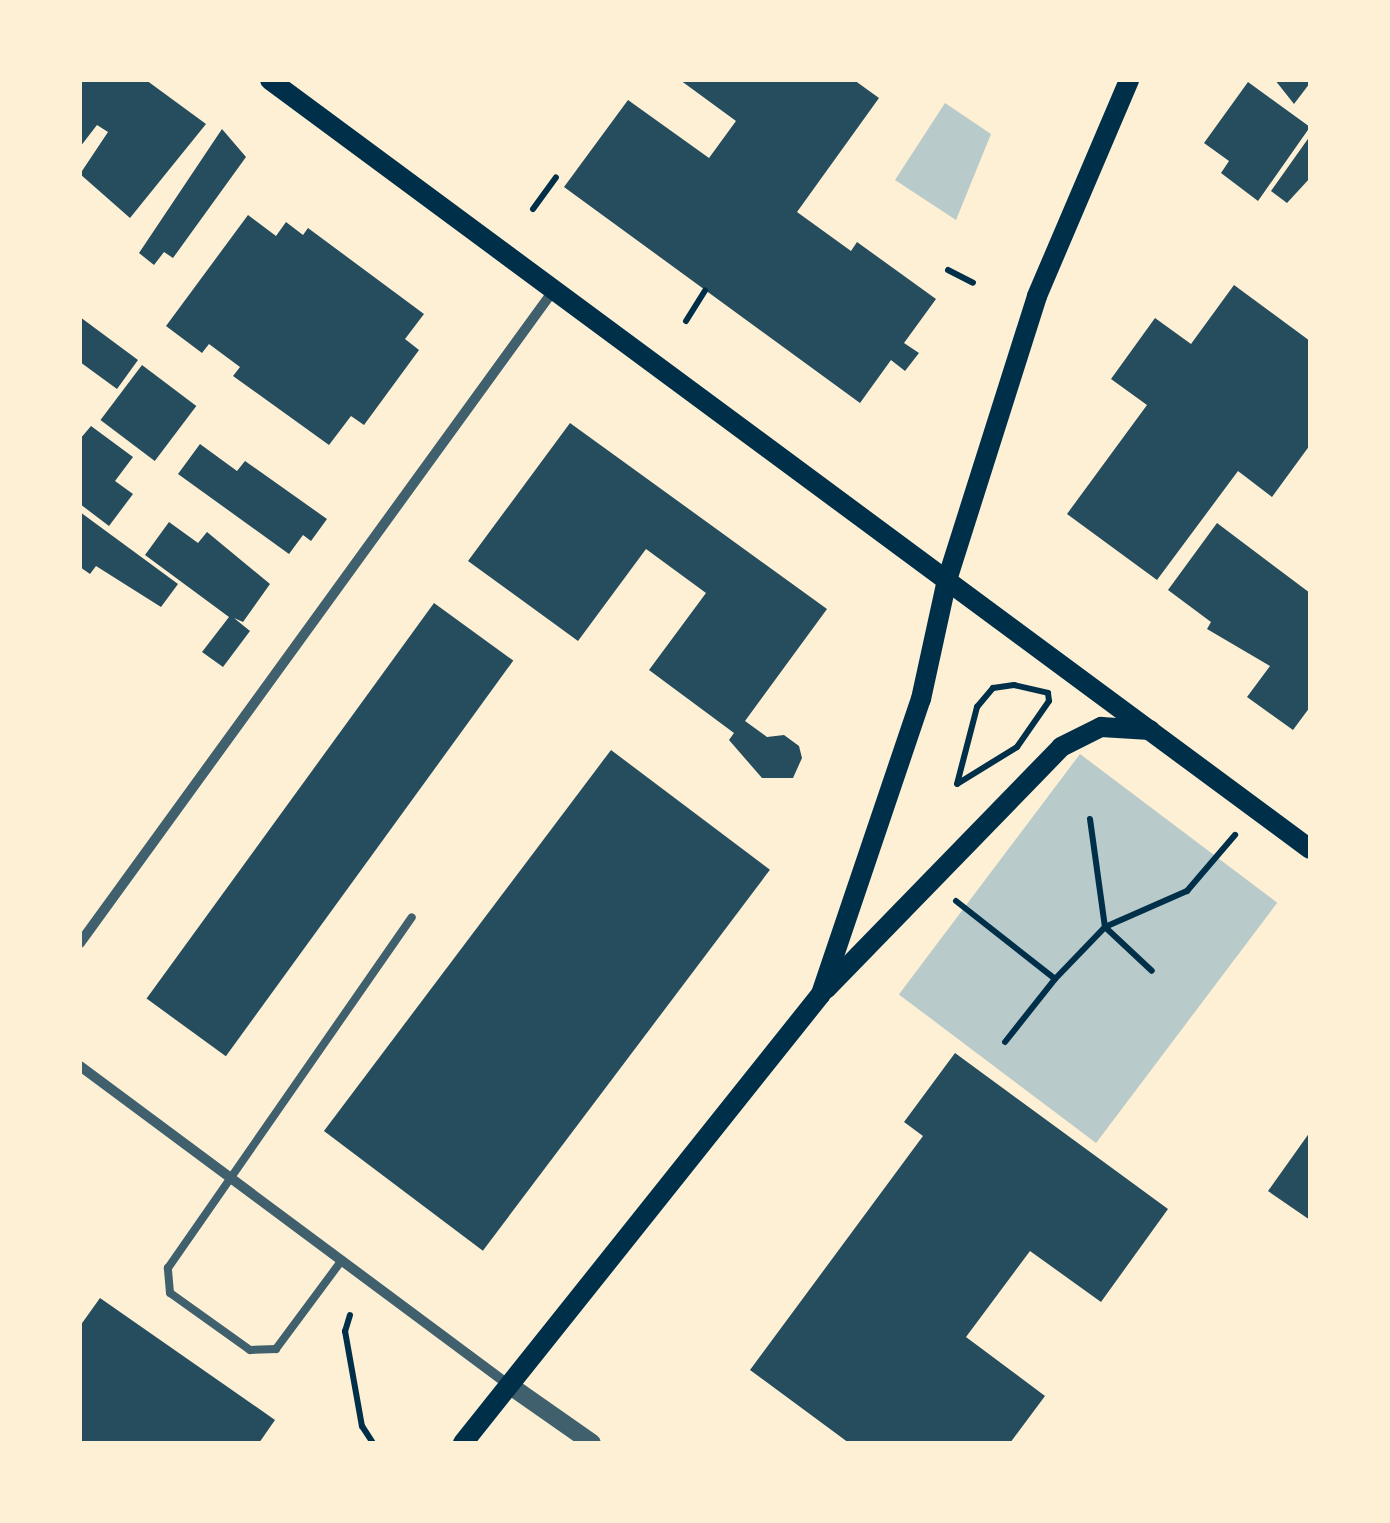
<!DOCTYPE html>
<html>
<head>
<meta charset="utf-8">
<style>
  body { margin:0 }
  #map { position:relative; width:1390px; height:1523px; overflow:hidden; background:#fdf0d5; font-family:Raleway,sans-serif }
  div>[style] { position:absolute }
  .green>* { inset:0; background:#b9caca; transform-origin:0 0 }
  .building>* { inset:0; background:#264d5e; transform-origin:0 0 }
  .path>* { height:6px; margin:-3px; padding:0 3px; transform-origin:3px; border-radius:3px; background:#003049 }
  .service>* { height:8px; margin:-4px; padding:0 4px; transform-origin:4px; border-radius:4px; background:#3f606c }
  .minor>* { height:10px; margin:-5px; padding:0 5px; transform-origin:5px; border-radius:5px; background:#3f606c }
  .tertiary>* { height:18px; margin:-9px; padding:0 9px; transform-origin:9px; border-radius:9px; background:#3f606c }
  .secondary>* { height:20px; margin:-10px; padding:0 10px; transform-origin:10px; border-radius:10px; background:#003049 }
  span { translate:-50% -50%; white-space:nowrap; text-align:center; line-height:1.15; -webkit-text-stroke:8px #fdf0d5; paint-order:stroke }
  .frame { position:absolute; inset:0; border:82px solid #fdf0d5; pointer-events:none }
</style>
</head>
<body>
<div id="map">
  <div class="green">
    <div style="clip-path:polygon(945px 103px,991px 134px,956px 220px,895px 180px)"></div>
    <div style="left:1080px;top:754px;width:247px;height:301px;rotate:37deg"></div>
  </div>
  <div class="building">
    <div style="clip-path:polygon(80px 80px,146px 80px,206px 124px,130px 218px,80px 174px,108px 132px,97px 125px,80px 147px)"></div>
    <div style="clip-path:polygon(680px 80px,854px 80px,879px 98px,797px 212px,851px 251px,857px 242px,936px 299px,904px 343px,919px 353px,905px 371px,891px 360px,860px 403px,564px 187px,628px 100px,709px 158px,736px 121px)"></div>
    <div style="clip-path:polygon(1275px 80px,1310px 80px,1310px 83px,1294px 104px)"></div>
    <div style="clip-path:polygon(1248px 82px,1310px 127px,1258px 201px,1221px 173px,1229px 161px,1204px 143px)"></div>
    <div style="clip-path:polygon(222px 129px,246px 157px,173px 258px,164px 252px,154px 265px,139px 253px)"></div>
    <div style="clip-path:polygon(1310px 136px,1310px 178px,1287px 203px,1271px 191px)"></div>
    <div style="clip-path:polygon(248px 215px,276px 236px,286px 222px,303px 235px,308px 228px,424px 314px,405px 339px,419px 350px,364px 425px,351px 416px,329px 445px,233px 376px,240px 367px,209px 344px,202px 353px,166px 326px)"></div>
    <div style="clip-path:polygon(1234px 285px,1310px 341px,1310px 445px,1272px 497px,1238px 471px,1157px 580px,1067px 514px,1147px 405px,1111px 379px,1155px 318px,1191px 344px)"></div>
    <div style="clip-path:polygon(80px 317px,138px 360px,117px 389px,80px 362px)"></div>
    <div style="left:142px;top:365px;width:68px;height:69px;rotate:37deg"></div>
    <div style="clip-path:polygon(570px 423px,827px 609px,745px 721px,767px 737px,784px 735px,799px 746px,802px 758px,793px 778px,762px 778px,729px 740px,734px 733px,649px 670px,706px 593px,646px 549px,578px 641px,468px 561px)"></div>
    <div style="clip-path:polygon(91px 426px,133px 457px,115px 481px,133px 494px,109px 526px,80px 504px,80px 439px)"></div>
    <div style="clip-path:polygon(200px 444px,237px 471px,245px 461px,327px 519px,311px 541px,303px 535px,289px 554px,178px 474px)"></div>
    <div style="clip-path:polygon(80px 512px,178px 584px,161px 607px,96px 566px,90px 574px,80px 567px)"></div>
    <div style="clip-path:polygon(169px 522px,198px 543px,207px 532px,270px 584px,243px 622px,234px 618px,250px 631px,223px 667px,202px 652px,229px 617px,145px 555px)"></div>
    <div style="clip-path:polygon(1217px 523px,1310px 593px,1310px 707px,1293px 730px,1247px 697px,1270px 666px,1207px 629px,1211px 622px,1168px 590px)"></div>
    <div style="left:434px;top:603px;width:98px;height:489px;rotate:36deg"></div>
    <div style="left:611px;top:750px;width:199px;height:477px;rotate:37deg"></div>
    <div style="clip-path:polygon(955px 1053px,1168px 1209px,1101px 1302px,1030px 1251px,966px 1337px,1045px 1396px,1010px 1443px,849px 1443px,750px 1370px,923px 1136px,904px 1122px)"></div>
    <div style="clip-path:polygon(1310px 1132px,1310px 1220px,1268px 1191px)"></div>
    <div style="clip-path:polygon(100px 1298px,275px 1420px,259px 1443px,80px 1443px,80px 1326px)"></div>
  </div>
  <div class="path">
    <div style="left:533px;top:209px;width:39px;rotate:-54deg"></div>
    <div style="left:948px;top:270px;width:28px;rotate:27deg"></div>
    <div style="left:686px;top:321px;width:36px;rotate:-58deg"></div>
    <div style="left:1014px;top:685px;width:35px;rotate:13deg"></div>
    <div style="left:1048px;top:693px;width:8px;rotate:83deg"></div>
    <div style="left:1049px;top:701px;width:56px;rotate:124.8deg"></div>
    <div style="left:1017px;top:747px;width:70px;rotate:148.3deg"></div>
    <div style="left:957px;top:784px;width:80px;rotate:-75.4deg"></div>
    <div style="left:977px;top:707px;width:25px;rotate:-50deg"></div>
    <div style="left:993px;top:688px;width:21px;rotate:-8deg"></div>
    <div style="left:1090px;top:819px;width:109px;rotate:82.1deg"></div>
    <div style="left:1105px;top:927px;width:64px;rotate:43.1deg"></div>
    <div style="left:956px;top:901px;width:126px;rotate:38.2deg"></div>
    <div style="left:1055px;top:979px;width:72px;rotate:-46.1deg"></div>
    <div style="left:1105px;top:927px;width:90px;rotate:-23.7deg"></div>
    <div style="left:1187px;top:891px;width:74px;rotate:-49.4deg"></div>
    <div style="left:1005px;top:1042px;width:80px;rotate:-51.6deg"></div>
    <div style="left:350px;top:1315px;width:17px;rotate:107deg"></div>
    <div style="left:345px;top:1331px;width:97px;rotate:79.9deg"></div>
    <div style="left:362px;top:1426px;width:20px;rotate:57deg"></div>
  </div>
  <div class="service">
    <div style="left:342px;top:1260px;width:111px;rotate:126.6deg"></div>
    <div style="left:276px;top:1349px;width:26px;rotate:178deg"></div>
    <div style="left:250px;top:1350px;width:98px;rotate:-144.5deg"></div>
    <div style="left:170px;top:1293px;width:25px;rotate:-95deg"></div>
    <div style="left:168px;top:1268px;width:427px;rotate:-55.2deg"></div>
  </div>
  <div class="minor">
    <div style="left:80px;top:943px;width:806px;rotate:-54.04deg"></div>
    <div style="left:80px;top:1066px;width:535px;rotate:36.63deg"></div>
  </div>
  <div class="tertiary">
    <div style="left:509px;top:1385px;width:101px;rotate:34.9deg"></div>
  </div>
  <div class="secondary">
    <div style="left:270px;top:80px;width:1293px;rotate:36.48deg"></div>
    <div style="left:826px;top:989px;width:337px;rotate:-45.8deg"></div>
    <div style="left:1061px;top:747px;width:45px;rotate:-26.6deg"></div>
    <div style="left:1101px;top:727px;width:49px;rotate:3.5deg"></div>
    <div style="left:463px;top:1443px;width:574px;rotate:-51.43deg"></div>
    <div style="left:821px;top:994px;width:311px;rotate:-71.3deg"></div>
    <div style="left:921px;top:699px;width:122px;rotate:-77.7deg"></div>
    <div style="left:947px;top:580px;width:298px;rotate:-72.4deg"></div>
    <div style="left:1037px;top:296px;width:235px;rotate:-66.9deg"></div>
  </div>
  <div class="frame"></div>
</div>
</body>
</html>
